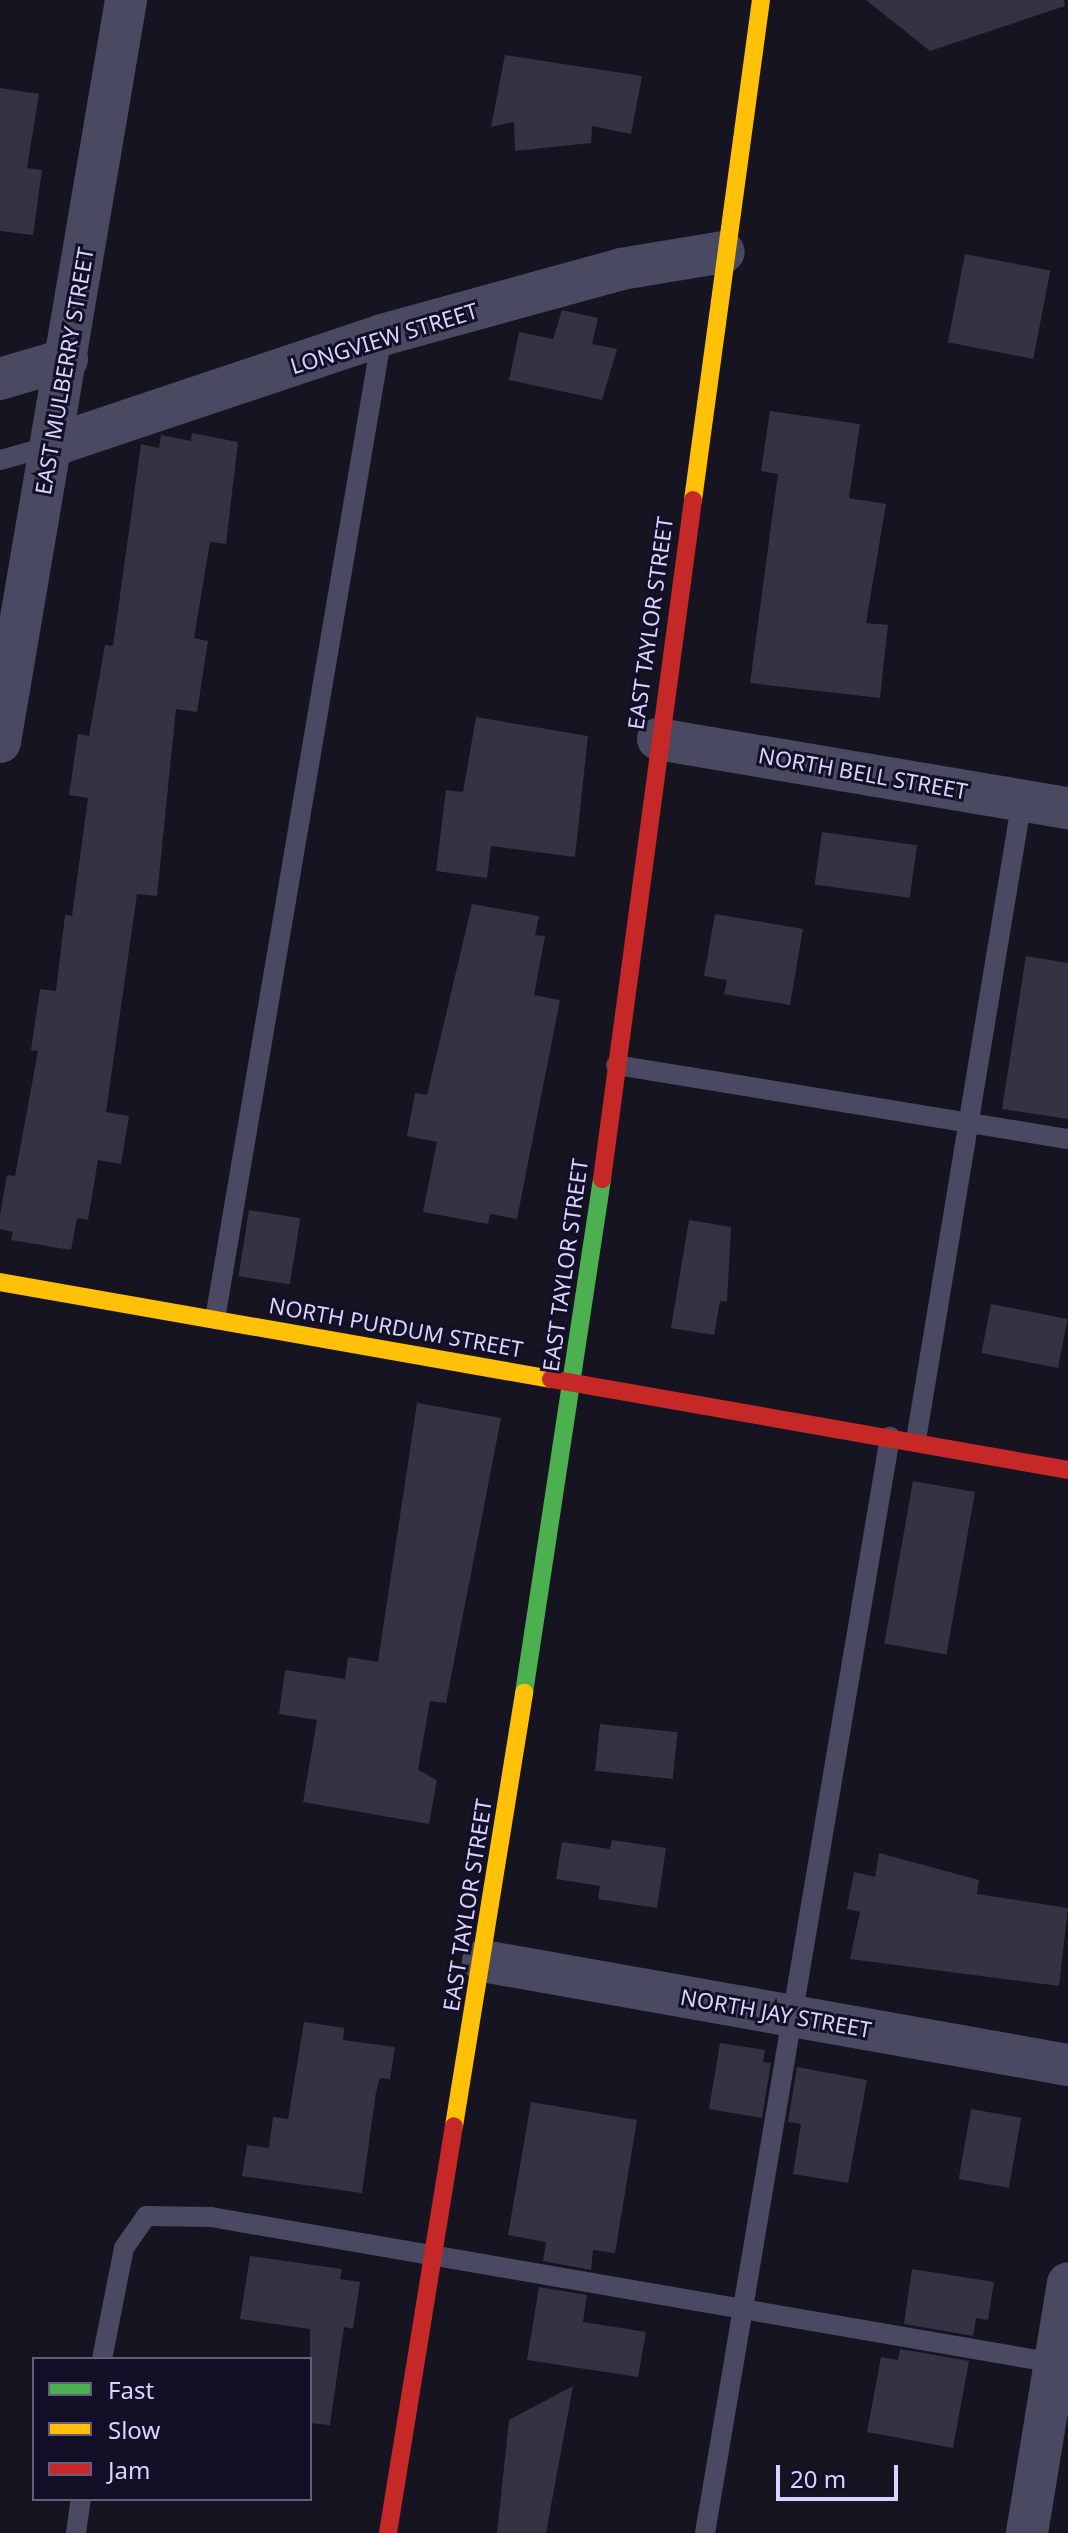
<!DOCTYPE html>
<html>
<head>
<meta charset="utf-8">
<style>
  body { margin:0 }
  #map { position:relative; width:1068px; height:2533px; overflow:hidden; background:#161421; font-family:"Noto Sans",sans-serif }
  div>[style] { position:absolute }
  .building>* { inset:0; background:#343243; transform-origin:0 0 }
  .lane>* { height:20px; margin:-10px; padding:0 10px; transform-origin:10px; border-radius:10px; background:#4a4962 }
  .street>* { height:42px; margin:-21px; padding:0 21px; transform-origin:21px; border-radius:21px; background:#4a4962 }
  .fast>* { height:18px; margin:-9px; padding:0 9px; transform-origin:9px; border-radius:9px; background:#4caf50 }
  .slow>* { height:18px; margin:-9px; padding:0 9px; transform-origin:9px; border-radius:9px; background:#ffc107 }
  .jam>* { height:18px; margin:-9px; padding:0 9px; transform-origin:9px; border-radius:9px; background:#c62828 }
  span { translate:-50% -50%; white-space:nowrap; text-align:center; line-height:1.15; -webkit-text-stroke:6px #130f26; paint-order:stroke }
  .street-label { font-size:22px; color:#d9d4ff }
  .legend { position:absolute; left:32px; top:2357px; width:280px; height:144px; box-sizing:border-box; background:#130f26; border:2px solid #625e7d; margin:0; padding:10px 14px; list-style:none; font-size:24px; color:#d9d4ff }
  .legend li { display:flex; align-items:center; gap:16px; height:40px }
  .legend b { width:40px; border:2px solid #625e7d }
  .scale { position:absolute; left:776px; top:2465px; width:122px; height:36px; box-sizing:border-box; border:4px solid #d9d4ff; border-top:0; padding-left:10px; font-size:24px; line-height:28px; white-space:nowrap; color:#d9d4ff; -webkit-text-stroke:6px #130f26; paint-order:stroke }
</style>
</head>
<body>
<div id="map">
  <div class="building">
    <div style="clip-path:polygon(866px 0,1064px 0,1065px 6px,930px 51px)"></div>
    <div style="clip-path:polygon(505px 55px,642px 76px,631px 134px,592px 126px,591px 143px,515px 151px,514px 122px,491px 127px)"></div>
    <div style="clip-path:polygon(0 88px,39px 94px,27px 168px,42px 170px,33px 235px,0 231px)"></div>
    <div style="left:965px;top:254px;width:87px;height:90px;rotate:11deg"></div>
    <div style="clip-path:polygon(562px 310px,598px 318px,592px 344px,617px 349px,602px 400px,509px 380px,519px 332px,553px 339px)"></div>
    <div style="clip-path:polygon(770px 411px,860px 424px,849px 498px,886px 504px,866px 623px,888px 625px,880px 698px,750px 683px,778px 474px,761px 471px)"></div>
    <div style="clip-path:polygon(192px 433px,238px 442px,226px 544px,210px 542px,194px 638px,208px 641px,197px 712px,176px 709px,157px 896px,137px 894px,106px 1112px,129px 1116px,121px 1164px,98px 1160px,88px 1220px,77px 1218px,71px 1250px,11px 1240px,13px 1232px,0 1229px,0 1215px,7px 1175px,15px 1176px,38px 1051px,31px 1050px,40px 989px,56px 991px,65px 915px,72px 916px,88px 798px,69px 795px,78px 734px,89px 736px,105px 645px,113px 646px,141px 444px,159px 448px,161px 435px,191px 441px)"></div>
    <div style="clip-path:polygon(476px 717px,588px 736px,575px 857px,491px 846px,487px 878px,436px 871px,446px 790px,463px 792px)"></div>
    <div style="left:822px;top:832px;width:96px;height:53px;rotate:8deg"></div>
    <div style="clip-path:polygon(472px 904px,539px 916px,535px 935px,545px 936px,534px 995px,560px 1000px,517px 1219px,490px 1214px,488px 1224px,423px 1212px,437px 1142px,407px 1136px,415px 1093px,427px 1095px)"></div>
    <div style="clip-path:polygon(715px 914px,803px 929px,790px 1005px,724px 994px,727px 980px,704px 976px)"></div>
    <div style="clip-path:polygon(1026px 956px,1068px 963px,1068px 1119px,1002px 1109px)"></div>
    <div style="left:249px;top:1210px;width:52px;height:67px;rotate:9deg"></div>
    <div style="clip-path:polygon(689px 1220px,731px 1227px,727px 1302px,720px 1301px,714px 1335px,671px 1328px)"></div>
    <div style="left:991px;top:1304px;width:78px;height:50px;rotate:11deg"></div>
    <div style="clip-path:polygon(417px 1403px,501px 1418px,446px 1703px,430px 1701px,418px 1770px,437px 1780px,429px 1824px,303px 1802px,317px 1720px,279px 1714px,285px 1670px,345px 1679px,348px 1657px,378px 1662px)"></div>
    <div style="left:913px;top:1481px;width:63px;height:165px;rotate:10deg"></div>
    <div style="left:600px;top:1724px;width:78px;height:47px;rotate:6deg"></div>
    <div style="clip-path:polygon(612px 1840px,666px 1848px,657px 1908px,598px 1899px,600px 1886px,556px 1879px,562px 1842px,610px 1849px)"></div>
    <div style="clip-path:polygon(879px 1853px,979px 1880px,977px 1894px,1068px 1908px,1059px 1986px,850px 1959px,860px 1912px,847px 1909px,854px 1872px,875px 1877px)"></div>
    <div style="clip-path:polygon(304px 2022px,344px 2028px,343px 2040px,395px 2047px,390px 2079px,380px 2078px,376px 2092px,362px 2193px,242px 2176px,247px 2145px,269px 2148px,273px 2117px,288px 2119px)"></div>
    <div style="clip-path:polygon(720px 2043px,765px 2050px,763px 2062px,771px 2063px,762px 2118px,709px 2109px)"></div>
    <div style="clip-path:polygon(797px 2067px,867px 2080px,848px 2183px,793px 2174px,801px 2124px,788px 2122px)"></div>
    <div style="clip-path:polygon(531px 2102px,637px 2120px,615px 2253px,593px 2250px,591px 2270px,543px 2261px,546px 2242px,508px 2235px)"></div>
    <div style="left:971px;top:2109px;width:51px;height:71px;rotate:10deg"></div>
    <div style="clip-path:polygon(250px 2256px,342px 2269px,340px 2279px,360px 2282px,353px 2329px,344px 2327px,330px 2425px,310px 2423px,310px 2329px,240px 2319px)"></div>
    <div style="clip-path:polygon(912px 2269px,994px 2282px,988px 2320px,976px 2318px,973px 2336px,904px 2324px)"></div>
    <div style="clip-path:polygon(539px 2287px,587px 2295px,583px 2322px,646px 2332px,638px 2377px,527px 2360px)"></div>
    <div style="clip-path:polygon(900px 2349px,969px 2361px,953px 2448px,867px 2432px,881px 2357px,898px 2360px)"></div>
    <div style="clip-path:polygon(573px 2386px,546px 2533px,497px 2533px,509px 2420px)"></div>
  </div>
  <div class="lane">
    <div style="left:0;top:460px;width:53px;rotate:-15.4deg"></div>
    <div style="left:616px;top:1065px;width:458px;rotate:9.3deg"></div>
    <div style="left:215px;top:1319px;width:998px;rotate:-80.37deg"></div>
    <div style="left:916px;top:1440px;width:649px;rotate:-80.6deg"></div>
    <div style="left:102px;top:2359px;width:113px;rotate:-78.8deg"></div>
    <div style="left:124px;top:2248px;width:39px;rotate:-55deg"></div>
    <div style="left:146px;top:2216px;width:65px;rotate:0.9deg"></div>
    <div style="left:211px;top:2217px;width:862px;rotate:9.82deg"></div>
    <div style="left:76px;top:2533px;width:34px;rotate:-82deg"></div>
    <div style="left:705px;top:2533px;width:1112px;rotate:-80.42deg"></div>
  </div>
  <div class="street">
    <div style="left:0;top:379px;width:70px;rotate:-16.6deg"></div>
    <div style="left:51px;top:446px;width:349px;rotate:-18.5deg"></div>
    <div style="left:382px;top:335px;width:248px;rotate:-15.4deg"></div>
    <div style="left:621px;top:269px;width:104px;rotate:-9.4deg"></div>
    <div style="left:658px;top:739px;width:416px;rotate:9.6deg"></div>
    <div style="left:0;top:742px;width:753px;rotate:-80.36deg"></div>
    <div style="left:483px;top:1961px;width:594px;rotate:10.08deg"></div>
    <div style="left:1027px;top:2533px;width:253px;rotate:-80.7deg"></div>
  </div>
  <div class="fast">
    <div style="left:524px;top:1693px;width:520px;rotate:-81.37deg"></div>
  </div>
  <div class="slow">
    <div style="left:693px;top:500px;width:505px;rotate:-82.26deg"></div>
    <div style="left:0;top:1282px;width:559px;rotate:9.98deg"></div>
    <div style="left:454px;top:2126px;width:439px;rotate:-80.8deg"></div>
  </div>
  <div class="jam">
    <div style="left:602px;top:1179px;width:685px;rotate:-82.37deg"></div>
    <div style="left:551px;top:1379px;width:525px;rotate:9.98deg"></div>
    <div style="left:388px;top:2533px;width:412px;rotate:-80.8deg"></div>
  </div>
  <div class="street-label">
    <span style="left:384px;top:338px;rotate:-17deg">LONGVIEW STREET</span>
    <span style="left:64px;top:371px;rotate:-80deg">EAST MULBERRY STREET</span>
    <span style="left:650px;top:623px;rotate:-82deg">EAST TAYLOR STREET</span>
    <span style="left:863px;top:773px;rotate:10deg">NORTH BELL STREET</span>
    <span style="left:565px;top:1265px;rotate:-82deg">EAST TAYLOR STREET</span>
    <span style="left:396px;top:1327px;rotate:10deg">NORTH PURDUM STREET</span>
    <span style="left:467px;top:1905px;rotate:-81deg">EAST TAYLOR STREET</span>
    <span style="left:776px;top:2013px;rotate:10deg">NORTH JAY STREET</span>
  </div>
  <ul class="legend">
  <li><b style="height:10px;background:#4caf50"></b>Fast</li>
  <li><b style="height:10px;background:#ffc107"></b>Slow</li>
  <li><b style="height:10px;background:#c62828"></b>Jam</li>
  </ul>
  <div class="scale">20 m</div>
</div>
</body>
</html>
